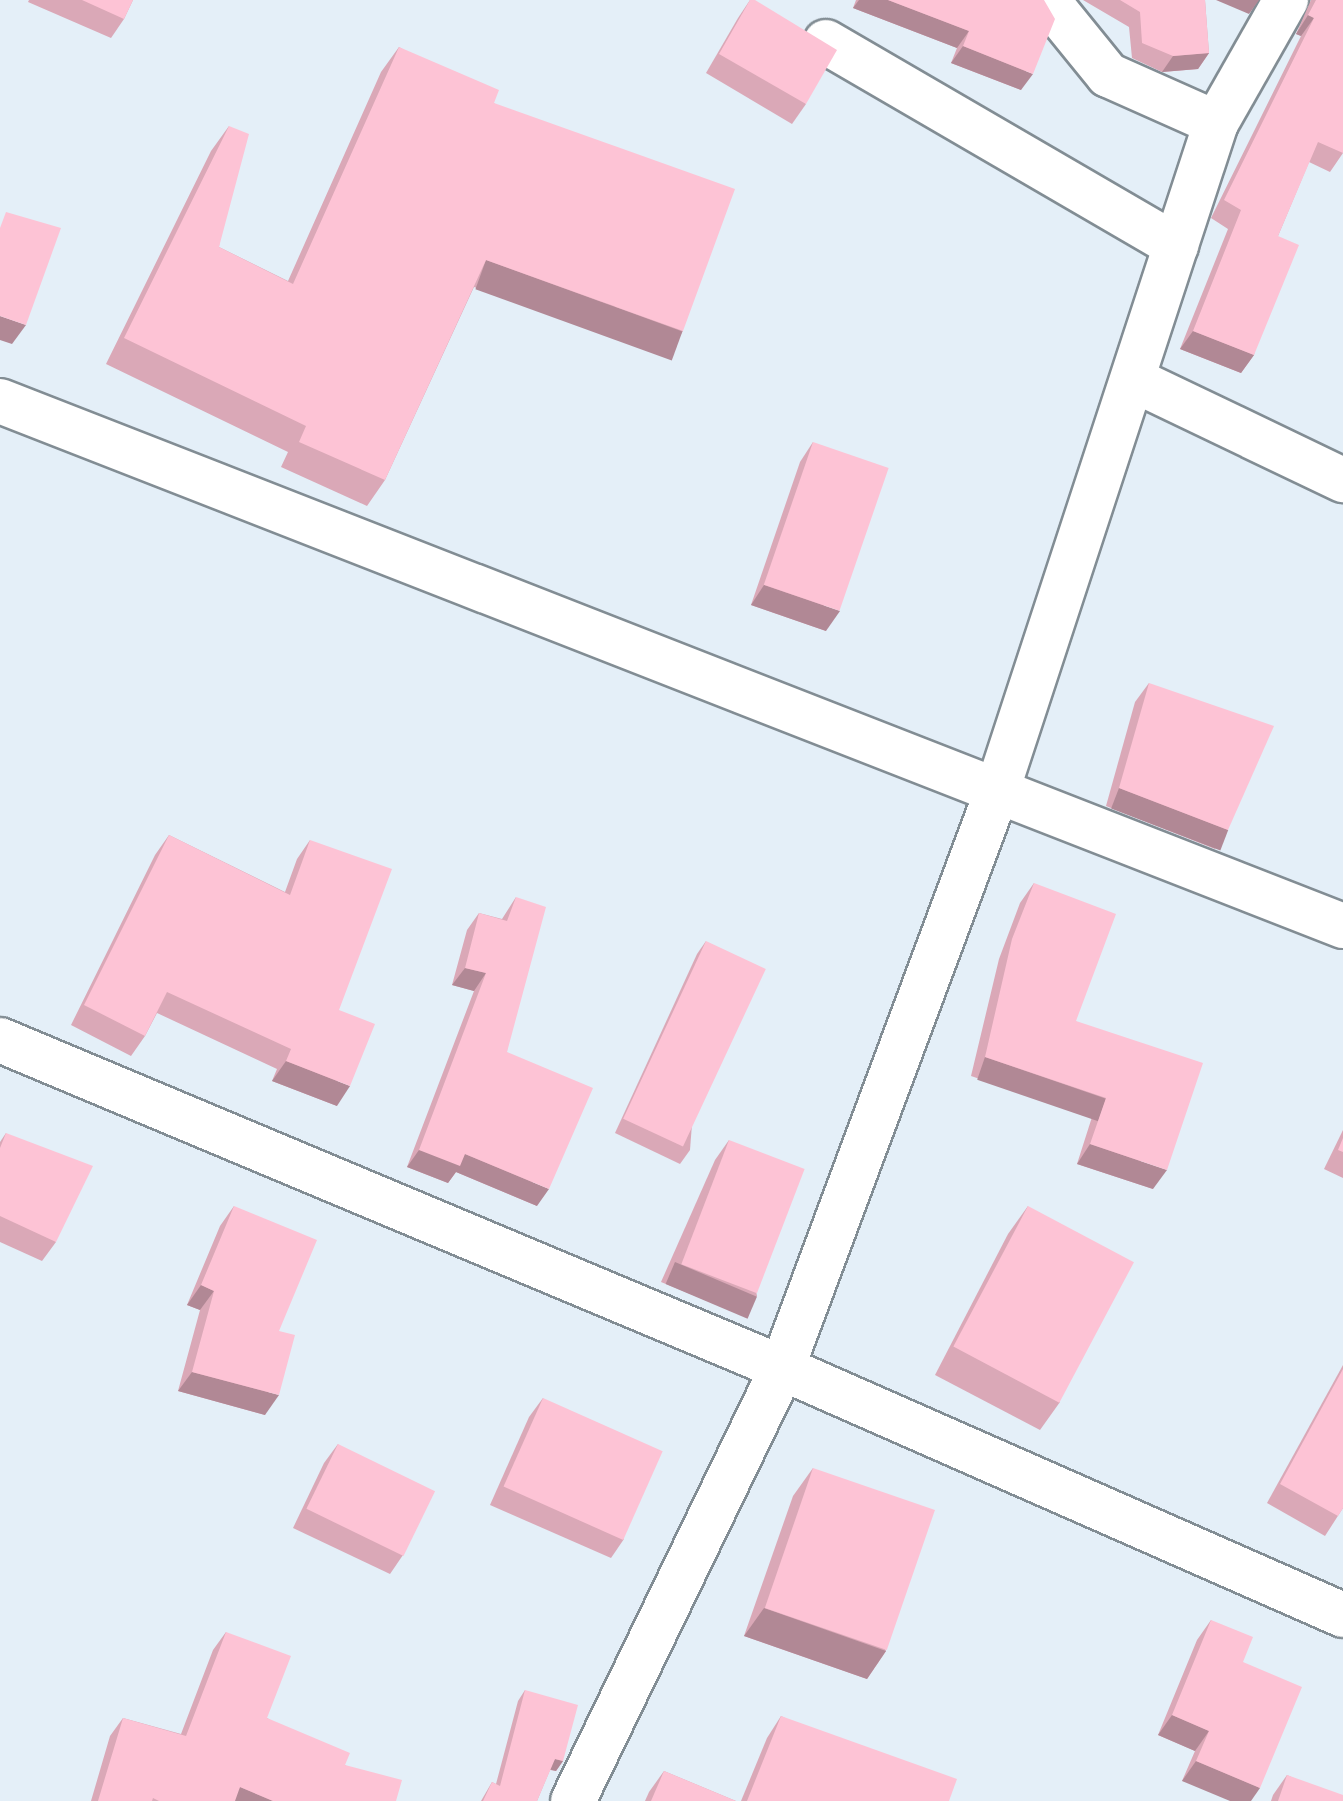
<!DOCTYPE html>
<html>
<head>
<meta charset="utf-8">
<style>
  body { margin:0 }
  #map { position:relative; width:1343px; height:1801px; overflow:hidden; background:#e4eff8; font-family:"Public Sans",sans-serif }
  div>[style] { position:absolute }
  .roads { filter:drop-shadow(2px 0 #828d94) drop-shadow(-2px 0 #828d94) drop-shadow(0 2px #828d94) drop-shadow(0 -2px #828d94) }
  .minor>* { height:44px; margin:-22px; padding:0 22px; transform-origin:22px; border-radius:22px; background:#fff }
  .tertiary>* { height:44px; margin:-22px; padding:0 22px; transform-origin:22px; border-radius:22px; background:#fff }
  .wall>* { inset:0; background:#daa8b7 }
  .shaded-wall>* { inset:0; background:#b18895; transform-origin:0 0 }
  .building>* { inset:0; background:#fdc3d5; transform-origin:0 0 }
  span { translate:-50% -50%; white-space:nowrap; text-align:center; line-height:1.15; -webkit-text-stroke:6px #f7fbff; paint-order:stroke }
</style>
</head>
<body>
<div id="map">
  <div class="roads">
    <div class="minor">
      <div style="left:826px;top:42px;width:405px;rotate:30.2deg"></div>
      <div style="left:1216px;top:123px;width:142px;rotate:-60.4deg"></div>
      <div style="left:1134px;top:380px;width:232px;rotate:25.6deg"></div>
      <div style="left:0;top:401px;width:1442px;rotate:21.35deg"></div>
      <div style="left:573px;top:1801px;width:481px;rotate:-64.2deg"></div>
      <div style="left:782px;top:1368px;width:613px;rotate:-69.55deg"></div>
      <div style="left:996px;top:794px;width:706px;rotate:-71.85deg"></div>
      <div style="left:1216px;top:123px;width:118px;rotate:-156deg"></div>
      <div style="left:1108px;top:75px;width:97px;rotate:-129.1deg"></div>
    </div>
    <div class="tertiary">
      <div style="left:0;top:1040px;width:848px;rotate:22.75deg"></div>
      <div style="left:782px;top:1368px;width:613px;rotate:23.76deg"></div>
    </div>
  </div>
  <div class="wall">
    <div style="clip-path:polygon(29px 0,133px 0,124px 19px,111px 38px,28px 2px)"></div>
    <div style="clip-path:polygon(750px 0,806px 104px,792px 124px,706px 73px,738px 18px)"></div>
    <div style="clip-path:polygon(856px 0,1044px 0,1021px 90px,951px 63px,957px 48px,853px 8px)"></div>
    <div style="clip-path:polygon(1083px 0,1205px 0,1209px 53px,1198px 69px,1162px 72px,1132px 58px,1129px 27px)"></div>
    <div style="clip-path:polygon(1311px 0,1343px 0,1343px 153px,1330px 172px,1309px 162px,1278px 236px,1254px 355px,1241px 373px,1180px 349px,1228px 229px,1211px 218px,1301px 36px,1296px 34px)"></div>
    <div style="clip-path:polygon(399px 47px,494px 103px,683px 331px,666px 357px,474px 287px,385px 480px,367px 506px,281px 467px,288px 452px,106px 364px,211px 151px,229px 126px,219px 247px,288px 281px,381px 72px)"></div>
    <div style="clip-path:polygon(813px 442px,826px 631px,751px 605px,800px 462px)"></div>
    <div style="clip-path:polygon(1149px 683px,1228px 830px,1215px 849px,1106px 806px,1135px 702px)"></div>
    <div style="clip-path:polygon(169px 835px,285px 892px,297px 859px,310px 840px,339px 1010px,337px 1106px,272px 1081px,277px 1069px,157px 1013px,145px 1036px,131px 1056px,71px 1025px,155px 855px)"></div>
    <div style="clip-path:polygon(1034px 883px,1076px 1021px,1153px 1189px,1077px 1164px,1092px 1117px,971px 1076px,999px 959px,1020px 903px)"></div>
    <div style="clip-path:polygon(516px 897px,507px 1052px,537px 1206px,456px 1172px,448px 1183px,407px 1167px,474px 991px,452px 985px,467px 930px,479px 913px,502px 919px)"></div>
    <div style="clip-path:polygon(706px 941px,690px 1150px,680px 1164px,615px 1133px,697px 954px)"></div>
    <div style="clip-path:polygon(1343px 1130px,1343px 1178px,1324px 1169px)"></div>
    <div style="clip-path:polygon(6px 1133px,56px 1242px,42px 1261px,0 1242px,0 1142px)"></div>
    <div style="clip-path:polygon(729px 1140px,757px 1296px,744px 1316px,661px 1282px,715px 1160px)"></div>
    <div style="clip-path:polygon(234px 1206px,279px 1331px,265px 1415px,178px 1391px,200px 1310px,187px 1305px,220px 1226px)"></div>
    <div style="clip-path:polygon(1028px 1206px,1060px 1402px,1040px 1430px,935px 1375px,1008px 1234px)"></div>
    <div style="clip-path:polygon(1343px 1365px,1343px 1508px,1325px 1536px,1267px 1503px)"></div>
    <div style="clip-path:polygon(543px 1398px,624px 1539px,611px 1558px,490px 1505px,529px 1417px)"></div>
    <div style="clip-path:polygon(338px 1444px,403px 1555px,390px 1574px,293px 1528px,324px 1463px)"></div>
    <div style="clip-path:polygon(813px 1468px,886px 1651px,867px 1679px,744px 1636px,793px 1496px)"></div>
    <div style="clip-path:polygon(1211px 1620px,1243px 1662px,1260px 1788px,1182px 1781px,1195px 1751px,1158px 1735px,1197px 1640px)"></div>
    <div style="clip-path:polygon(226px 1632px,267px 1718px,345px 1765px,396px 1801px,91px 1801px,110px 1736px,123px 1718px,181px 1734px,213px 1650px)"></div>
    <div style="clip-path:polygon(525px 1690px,563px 1761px,556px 1771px,550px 1770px,537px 1801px,481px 1801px,492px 1782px,496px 1784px,518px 1701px)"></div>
    <div style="clip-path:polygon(781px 1716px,949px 1801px,741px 1801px,767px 1738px)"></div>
    <div style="clip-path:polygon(664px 1771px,736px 1801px,645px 1801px,649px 1792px)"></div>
    <div style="clip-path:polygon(1287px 1775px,1343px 1801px,1271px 1801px,1273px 1795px)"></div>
  </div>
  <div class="shaded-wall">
    <div style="clip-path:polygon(859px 0,888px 0,969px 31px,957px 48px,853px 8px)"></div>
    <div style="clip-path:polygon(1216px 0,1259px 0,1249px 14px)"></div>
    <div style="clip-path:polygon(1308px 15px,1314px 18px,1301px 36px,1296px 34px)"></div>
    <div style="clip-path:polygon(963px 46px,1033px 74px,1021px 90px,951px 63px)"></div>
    <div style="clip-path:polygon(1209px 53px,1198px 69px,1162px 72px,1173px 56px)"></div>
    <div style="left:486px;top:260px;width:209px;height:31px;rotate:20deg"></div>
    <div style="clip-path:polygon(0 316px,26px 325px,12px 344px,0 340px)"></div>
    <div style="clip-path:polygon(1193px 331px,1254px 355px,1241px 373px,1180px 349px)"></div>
    <div style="clip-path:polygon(764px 585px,840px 611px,826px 631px,751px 605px)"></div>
    <div style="left:1119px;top:788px;width:117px;height:22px;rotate:21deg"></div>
    <div style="clip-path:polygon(465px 968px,486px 973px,474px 991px,452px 985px)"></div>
    <div style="left:985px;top:1057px;width:128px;height:24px;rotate:19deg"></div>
    <div style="clip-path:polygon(286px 1061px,350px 1086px,337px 1106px,272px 1081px)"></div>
    <div style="clip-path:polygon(1090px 1144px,1167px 1170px,1153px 1189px,1077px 1164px)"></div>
    <div style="clip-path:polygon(419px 1150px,465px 1154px,549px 1189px,537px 1206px,456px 1172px,448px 1183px,407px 1167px)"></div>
    <div style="left:675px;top:1262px;width:89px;height:24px;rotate:23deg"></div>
    <div style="clip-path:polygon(201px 1285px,214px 1291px,200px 1310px,187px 1305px)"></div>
    <div style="clip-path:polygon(192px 1372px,279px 1395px,265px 1415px,178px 1391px)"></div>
    <div style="clip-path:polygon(764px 1608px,886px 1651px,867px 1679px,744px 1636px)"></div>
    <div style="clip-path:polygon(1172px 1715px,1209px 1731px,1195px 1751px,1158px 1735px)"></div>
    <div style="clip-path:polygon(555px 1759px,563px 1761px,556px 1771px,548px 1769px)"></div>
    <div style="clip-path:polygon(1196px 1761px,1260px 1788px,1251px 1801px,1230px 1801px,1182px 1781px)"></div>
    <div style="clip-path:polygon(240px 1787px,273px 1801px,231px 1801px)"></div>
  </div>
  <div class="building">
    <div style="clip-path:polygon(82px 0,133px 0,124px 19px)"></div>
    <div style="clip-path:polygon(750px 0,755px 0,837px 50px,806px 104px,719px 54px)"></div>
    <div style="clip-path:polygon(888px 0,1044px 0,1055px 19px,1033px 74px,963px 46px,969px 31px)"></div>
    <div style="clip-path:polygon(1120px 0,1205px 0,1209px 53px,1173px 56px,1142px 43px,1140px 12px)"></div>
    <div style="clip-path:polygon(1316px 0,1343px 0,1343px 153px,1318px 142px,1278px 236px,1299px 245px,1254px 355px,1193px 331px,1241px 210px,1224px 200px,1314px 18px,1308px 15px)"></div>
    <div style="clip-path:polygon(399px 47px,499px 90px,494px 103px,735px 189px,683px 331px,486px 260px,385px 480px,299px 442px,306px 426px,124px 338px,229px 126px,249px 134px,219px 247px,293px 284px)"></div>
    <div style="clip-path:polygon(6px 212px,61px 228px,26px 325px,0 316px,0 228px)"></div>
    <div style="left:813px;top:442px;width:80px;height:151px;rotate:19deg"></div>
    <div style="clip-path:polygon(1149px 683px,1274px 726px,1228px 830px,1119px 788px)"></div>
    <div style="clip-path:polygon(169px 835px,290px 895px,310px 840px,392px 869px,339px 1010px,375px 1024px,350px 1086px,286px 1061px,291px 1049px,167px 992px,145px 1036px,84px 1005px)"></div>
    <div style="clip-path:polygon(1034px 883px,1116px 914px,1076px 1021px,1203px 1063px,1167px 1170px,1090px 1144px,1106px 1098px,985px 1057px,1012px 939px)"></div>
    <div style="clip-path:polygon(516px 897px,546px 907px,507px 1052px,593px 1088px,549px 1189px,465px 1154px,460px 1166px,419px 1150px,486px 973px,465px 968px,479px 913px,507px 921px)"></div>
    <div style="left:706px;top:941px;width:66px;height:196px;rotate:25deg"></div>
    <div style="clip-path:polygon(6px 1133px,93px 1166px,56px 1242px,0 1216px,0 1148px)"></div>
    <div style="clip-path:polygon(1343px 1138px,1343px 1152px,1338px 1150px)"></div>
    <div style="left:729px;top:1140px;width:81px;height:133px;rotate:21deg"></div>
    <div style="clip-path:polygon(234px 1206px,317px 1240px,279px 1331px,295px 1335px,279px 1395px,192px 1372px,214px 1291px,201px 1285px)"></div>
    <div style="left:1028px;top:1206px;width:120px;height:159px;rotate:28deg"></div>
    <div style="clip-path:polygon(1343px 1369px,1343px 1508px,1338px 1516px,1280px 1484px)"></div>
    <div style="left:543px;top:1398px;width:131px;height:97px;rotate:24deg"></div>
    <div style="left:338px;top:1444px;width:108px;height:72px;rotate:26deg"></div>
    <div style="left:813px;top:1468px;width:129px;height:148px;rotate:19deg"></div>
    <div style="clip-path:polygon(1211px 1620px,1253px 1637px,1243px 1662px,1302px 1687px,1260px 1788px,1196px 1761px,1209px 1731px,1172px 1715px)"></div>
    <div style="clip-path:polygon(226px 1632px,291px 1656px,267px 1718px,350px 1753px,345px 1765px,402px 1780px,396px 1801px,273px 1801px,240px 1787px,235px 1801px,159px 1801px,153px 1798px,152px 1801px,98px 1801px,123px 1718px,186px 1736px)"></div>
    <div style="clip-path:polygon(525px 1690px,578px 1705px,563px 1761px,555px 1759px,537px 1801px,483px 1801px,492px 1782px,500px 1786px)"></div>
    <div style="clip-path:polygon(781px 1716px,957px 1779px,949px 1801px,747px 1801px)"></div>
    <div style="clip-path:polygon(664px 1771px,736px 1801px,651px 1801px)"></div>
    <div style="clip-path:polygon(1287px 1775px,1343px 1795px,1343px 1801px,1278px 1801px)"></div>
  </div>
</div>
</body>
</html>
